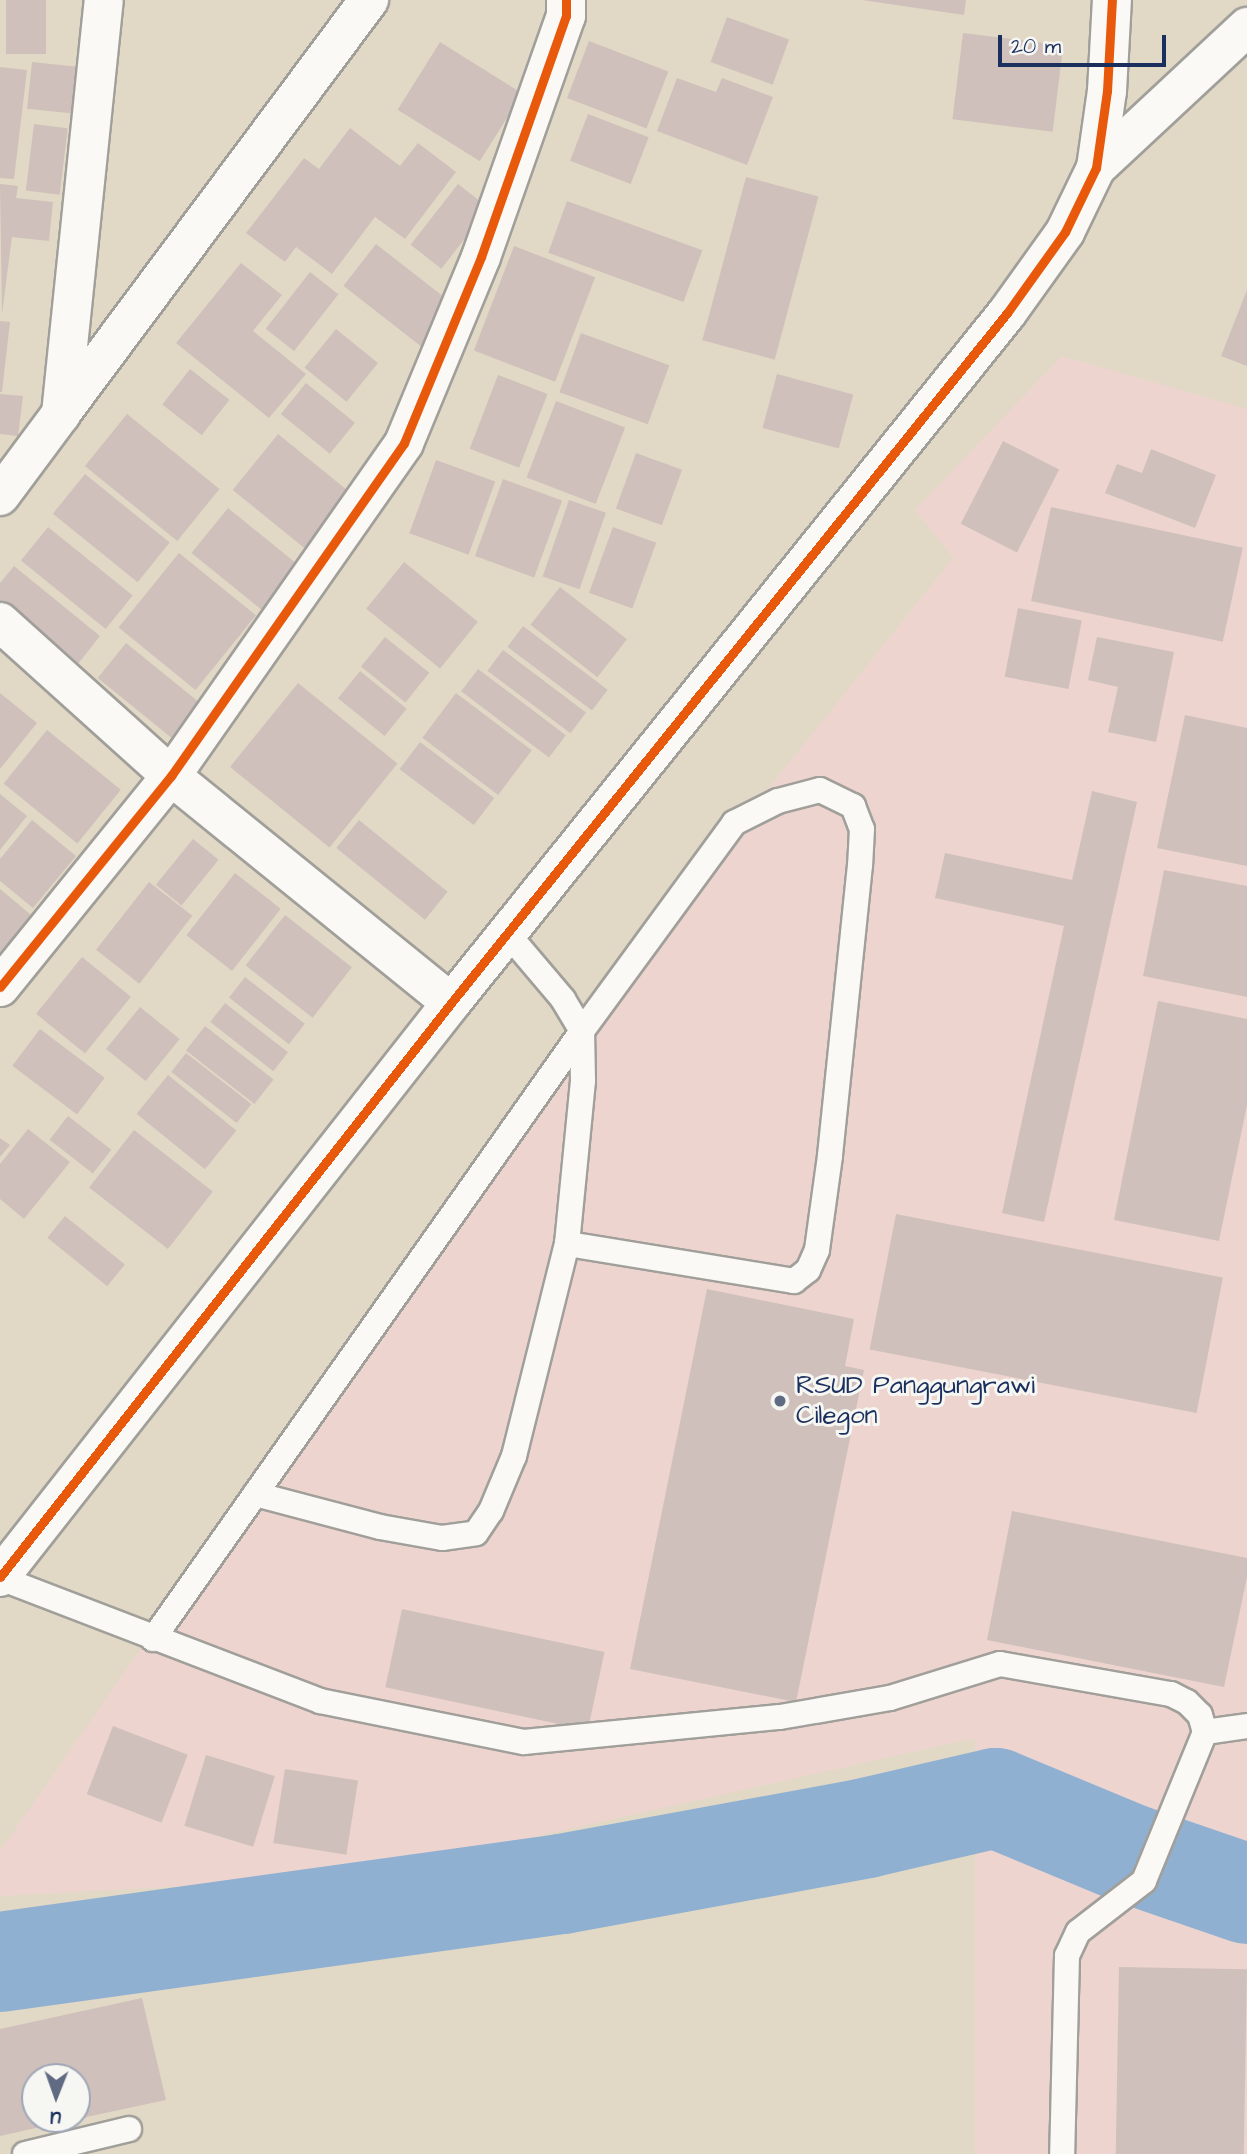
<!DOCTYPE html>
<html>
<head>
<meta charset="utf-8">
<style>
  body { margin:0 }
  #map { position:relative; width:1247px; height:2154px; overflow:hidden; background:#e1d9c5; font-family:"Architects Daughter",sans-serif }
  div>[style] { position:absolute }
  .built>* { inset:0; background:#edd4cf }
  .river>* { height:100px; margin:-50px; padding:0 50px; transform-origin:50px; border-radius:50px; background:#90b0d2 }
  .building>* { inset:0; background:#d0c0bb; transform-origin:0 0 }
  .roads { filter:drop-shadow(2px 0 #a19f9a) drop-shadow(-2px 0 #a19f9a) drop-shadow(0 2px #a19f9a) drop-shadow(0 -2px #a19f9a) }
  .lane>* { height:24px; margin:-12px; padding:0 12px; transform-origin:12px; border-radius:12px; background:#faf9f6 }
  .street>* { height:38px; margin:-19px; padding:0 19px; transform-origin:19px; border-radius:19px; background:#faf9f6 }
  .cycleway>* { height:9px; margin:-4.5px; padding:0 4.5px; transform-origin:4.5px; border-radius:4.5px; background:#e8590c }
  .dots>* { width:19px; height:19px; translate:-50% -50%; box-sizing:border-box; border:4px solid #f6f6f2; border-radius:50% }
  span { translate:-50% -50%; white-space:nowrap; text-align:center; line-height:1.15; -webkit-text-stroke:6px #f6f6f2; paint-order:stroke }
  .poi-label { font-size:26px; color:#1b2f5e }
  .left { translate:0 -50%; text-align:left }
  .north { position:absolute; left:21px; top:2063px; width:70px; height:70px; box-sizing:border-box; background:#f6f6f2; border:2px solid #9ea6b7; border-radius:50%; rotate:181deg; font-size:19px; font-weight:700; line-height:28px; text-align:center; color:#1b2f5e }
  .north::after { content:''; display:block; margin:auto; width:24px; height:32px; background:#606a82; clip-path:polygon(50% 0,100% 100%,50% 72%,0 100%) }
  .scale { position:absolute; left:998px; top:35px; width:168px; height:32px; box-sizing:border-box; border:4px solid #1b2f5e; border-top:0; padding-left:9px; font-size:21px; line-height:24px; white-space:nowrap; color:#1b2f5e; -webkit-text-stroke:5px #f6f6f2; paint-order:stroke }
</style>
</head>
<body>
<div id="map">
  <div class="built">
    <div style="clip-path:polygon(1062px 356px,1247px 409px,1247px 2154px,975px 2154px,975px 1738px,355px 1877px,0 1896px,0 1851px,547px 1065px,953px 558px,915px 510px)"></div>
  </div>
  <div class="river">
    <div style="left:0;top:1962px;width:567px;rotate:-7.9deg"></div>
    <div style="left:562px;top:1884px;width:309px;rotate:-10.4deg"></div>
    <div style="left:866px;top:1828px;width:133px;rotate:-13deg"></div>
    <div style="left:996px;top:1798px;width:143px;rotate:22.6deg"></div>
    <div style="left:1128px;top:1853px;width:126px;rotate:19deg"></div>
  </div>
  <div class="building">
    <div style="left:6px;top:0;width:40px;height:54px"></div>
    <div style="clip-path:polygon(862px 0,966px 0,964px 15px)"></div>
    <div style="left:727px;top:17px;width:66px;height:48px;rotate:20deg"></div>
    <div style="left:963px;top:33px;width:101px;height:87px;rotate:7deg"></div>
    <div style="left:589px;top:41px;width:85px;height:61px;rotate:21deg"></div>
    <div style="left:440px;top:42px;width:97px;height:80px;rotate:32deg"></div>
    <div style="left:32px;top:62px;width:48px;height:47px;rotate:6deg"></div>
    <div style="clip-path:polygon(0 67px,27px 70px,14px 179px,0 178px)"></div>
    <div style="clip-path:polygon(677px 78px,716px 92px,722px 78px,773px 97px,747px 165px,657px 131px)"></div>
    <div style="left:588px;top:114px;width:65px;height:50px;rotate:21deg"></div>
    <div style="left:34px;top:124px;width:34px;height:67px;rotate:7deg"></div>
    <div style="clip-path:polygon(350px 128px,400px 166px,418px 143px,456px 172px,405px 239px,375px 217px,332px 274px,296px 247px,285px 262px,246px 233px,304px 158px,319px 169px)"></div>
    <div style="left:746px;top:177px;width:75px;height:169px;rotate:15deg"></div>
    <div style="clip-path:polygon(0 184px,18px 186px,16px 198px,53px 202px,49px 241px,12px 237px,2px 314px)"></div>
    <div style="left:458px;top:184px;width:39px;height:77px;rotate:38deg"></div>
    <div style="left:567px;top:201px;width:144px;height:55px;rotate:20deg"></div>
    <div style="left:376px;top:244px;width:100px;height:53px;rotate:38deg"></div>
    <div style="left:514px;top:246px;width:87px;height:112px;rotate:21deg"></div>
    <div style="clip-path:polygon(241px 263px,282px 295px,253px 331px,306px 374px,269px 418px,176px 343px)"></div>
    <div style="left:310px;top:272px;width:36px;height:72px;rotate:38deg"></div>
    <div style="clip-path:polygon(1247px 290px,1247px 366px,1221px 356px)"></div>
    <div style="clip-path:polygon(0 321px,10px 322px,2px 392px,0 392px)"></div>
    <div style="left:336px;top:329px;width:54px;height:50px;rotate:39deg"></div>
    <div style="left:581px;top:333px;width:94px;height:63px;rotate:20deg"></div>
    <div style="left:190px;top:369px;width:50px;height:45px;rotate:38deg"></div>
    <div style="left:777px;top:374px;width:79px;height:56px;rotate:15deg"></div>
    <div style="left:498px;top:375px;width:53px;height:79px;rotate:21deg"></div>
    <div style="left:306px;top:383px;width:63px;height:40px;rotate:39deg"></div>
    <div style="clip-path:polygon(0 394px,23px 396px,18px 436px,0 434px)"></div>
    <div style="left:556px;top:401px;width:74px;height:82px;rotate:21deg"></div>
    <div style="left:127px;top:414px;width:119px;height:67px;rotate:39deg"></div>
    <div style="left:278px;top:434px;width:100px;height:72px;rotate:39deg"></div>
    <div style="left:1003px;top:441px;width:63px;height:93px;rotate:27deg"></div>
    <div style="clip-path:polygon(1151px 449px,1216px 475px,1195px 528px,1105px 493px,1117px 464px,1142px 473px)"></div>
    <div style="left:636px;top:453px;width:49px;height:59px;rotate:20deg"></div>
    <div style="left:436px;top:460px;width:63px;height:78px;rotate:20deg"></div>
    <div style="left:85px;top:474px;width:109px;height:51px;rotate:39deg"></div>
    <div style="left:503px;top:479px;width:63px;height:82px;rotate:20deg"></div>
    <div style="left:569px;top:500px;width:39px;height:81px;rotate:19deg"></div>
    <div style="left:1051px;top:507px;width:196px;height:96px;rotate:12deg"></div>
    <div style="left:228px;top:508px;width:90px;height:58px;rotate:39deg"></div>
    <div style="left:48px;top:527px;width:109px;height:43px;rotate:39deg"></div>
    <div style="left:613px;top:527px;width:46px;height:70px;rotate:20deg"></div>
    <div style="left:179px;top:553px;width:99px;height:96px;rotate:39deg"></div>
    <div style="left:404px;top:562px;width:95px;height:60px;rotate:39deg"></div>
    <div style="clip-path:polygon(14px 566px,100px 636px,74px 669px,0 608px,0 583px)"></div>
    <div style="left:560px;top:587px;width:85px;height:48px;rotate:38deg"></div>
    <div style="left:1018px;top:608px;width:65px;height:70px;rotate:11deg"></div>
    <div style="left:523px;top:626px;width:106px;height:26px;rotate:37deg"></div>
    <div style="left:385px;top:637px;width:57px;height:38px;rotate:39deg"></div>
    <div style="clip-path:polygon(1097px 637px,1174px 652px,1156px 742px,1108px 732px,1118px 687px,1088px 680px)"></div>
    <div style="left:126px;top:643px;width:100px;height:45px;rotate:39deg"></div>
    <div style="left:503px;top:650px;width:104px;height:26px;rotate:37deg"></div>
    <div style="left:478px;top:669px;width:110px;height:28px;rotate:37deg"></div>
    <div style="left:360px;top:671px;width:60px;height:35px;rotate:39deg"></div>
    <div style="left:298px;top:683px;width:128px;height:108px;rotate:39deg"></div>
    <div style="clip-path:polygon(0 693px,37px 723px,0 769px)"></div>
    <div style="left:456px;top:693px;width:95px;height:56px;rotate:37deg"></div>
    <div style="clip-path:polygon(1185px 715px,1247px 728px,1247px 866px,1157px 848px)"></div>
    <div style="left:47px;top:730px;width:95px;height:69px;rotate:39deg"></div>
    <div style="left:420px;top:742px;width:93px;height:34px;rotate:37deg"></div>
    <div style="clip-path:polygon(1092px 791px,1137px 802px,1044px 1222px,1002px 1213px,1064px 926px,935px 898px,945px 853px,1072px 880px)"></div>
    <div style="clip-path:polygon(0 794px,27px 816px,0 850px)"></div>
    <div style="clip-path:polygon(32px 820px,76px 856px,33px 908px,0 881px,0 859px)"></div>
    <div style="left:359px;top:820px;width:114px;height:36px;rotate:39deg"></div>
    <div style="left:193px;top:839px;width:33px;height:59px;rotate:39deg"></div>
    <div style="clip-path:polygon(1164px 870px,1247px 886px,1247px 997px,1143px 976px)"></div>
    <div style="left:235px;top:873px;width:58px;height:79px;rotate:38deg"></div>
    <div style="left:149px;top:882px;width:55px;height:86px;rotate:38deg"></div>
    <div style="clip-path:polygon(0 889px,36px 919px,0 962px)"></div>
    <div style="left:285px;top:915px;width:85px;height:64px;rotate:38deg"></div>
    <div style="left:82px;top:957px;width:63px;height:73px;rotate:39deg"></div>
    <div style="left:245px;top:977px;width:76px;height:26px;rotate:38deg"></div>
    <div style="clip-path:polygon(1158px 1001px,1247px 1019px,1247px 1105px,1219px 1241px,1114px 1220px)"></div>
    <div style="left:225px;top:1003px;width:80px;height:24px;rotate:38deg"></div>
    <div style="left:140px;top:1007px;width:51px;height:54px;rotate:39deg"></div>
    <div style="left:205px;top:1026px;width:87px;height:31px;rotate:38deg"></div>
    <div style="left:40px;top:1029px;width:81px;height:46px;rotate:37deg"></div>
    <div style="left:186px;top:1053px;width:83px;height:24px;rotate:38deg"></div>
    <div style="left:168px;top:1075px;width:88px;height:50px;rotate:39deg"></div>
    <div style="left:68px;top:1116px;width:55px;height:30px;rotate:38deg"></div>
    <div style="clip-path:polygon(28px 1129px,70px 1162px,24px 1219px,0 1199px,0 1164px)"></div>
    <div style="left:134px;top:1130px;width:100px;height:73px;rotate:38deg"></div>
    <div style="clip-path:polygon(0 1138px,10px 1145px,0 1157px)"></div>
    <div style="left:896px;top:1214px;width:333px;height:138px;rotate:11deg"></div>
    <div style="left:65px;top:1216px;width:77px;height:28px;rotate:39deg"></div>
    <div style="clip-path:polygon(707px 1289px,854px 1319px,845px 1366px,864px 1370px,796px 1702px,630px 1669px)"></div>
    <div style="clip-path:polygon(1012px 1511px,1247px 1558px,1247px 1577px,1224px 1687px,987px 1640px)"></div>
    <div style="left:402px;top:1609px;width:207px;height:80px;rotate:12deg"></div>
    <div style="left:113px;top:1726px;width:80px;height:73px;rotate:21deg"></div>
    <div style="left:206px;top:1755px;width:72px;height:74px;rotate:17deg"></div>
    <div style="left:285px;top:1769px;width:74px;height:75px;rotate:9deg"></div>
    <div style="left:1119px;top:1967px;width:128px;height:187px;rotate:1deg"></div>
    <div style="clip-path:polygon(142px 1998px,166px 2100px,77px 2119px,77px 2077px,35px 2077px,35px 2119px,72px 2120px,0 2136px,0 2029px)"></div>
  </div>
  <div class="roads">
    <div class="lane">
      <div style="left:255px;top:1494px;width:129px;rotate:14.8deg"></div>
      <div style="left:380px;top:1527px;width:63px;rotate:10.1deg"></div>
      <div style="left:442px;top:1538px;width:34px;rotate:-8deg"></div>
      <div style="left:476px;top:1533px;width:27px;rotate:-56deg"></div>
      <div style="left:491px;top:1511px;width:60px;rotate:-67.3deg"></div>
      <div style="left:514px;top:1456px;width:219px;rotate:-76deg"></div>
      <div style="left:567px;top:1244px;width:164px;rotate:-84.4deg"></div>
      <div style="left:583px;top:1081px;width:50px;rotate:-91.1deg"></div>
      <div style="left:582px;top:1031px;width:37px;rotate:-121deg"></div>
      <div style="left:563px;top:999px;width:87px;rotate:-130.3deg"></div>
      <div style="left:0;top:1578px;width:343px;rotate:21deg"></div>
      <div style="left:320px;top:1701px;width:208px;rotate:11.4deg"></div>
      <div style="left:524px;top:1742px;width:257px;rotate:-5.6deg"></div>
      <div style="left:780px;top:1717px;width:112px;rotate:-9.8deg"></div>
      <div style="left:890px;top:1698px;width:115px;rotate:-17.2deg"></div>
      <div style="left:1000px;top:1664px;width:174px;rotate:10deg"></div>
      <div style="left:1171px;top:1694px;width:18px;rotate:27deg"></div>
      <div style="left:1187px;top:1702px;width:18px;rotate:45deg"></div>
      <div style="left:1200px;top:1715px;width:18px;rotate:74deg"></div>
      <div style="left:1205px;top:1732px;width:161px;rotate:112.3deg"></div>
      <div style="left:1144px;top:1881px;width:83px;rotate:142.3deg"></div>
      <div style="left:1078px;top:1932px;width:26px;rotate:115deg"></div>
      <div style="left:1067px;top:1956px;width:198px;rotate:91.4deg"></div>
      <div style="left:153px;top:1639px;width:744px;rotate:-54.79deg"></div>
      <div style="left:582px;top:1031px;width:258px;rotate:-53.8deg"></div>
      <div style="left:734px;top:823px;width:49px;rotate:-26.6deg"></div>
      <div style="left:778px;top:801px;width:43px;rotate:-14.7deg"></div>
      <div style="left:820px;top:790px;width:37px;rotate:26deg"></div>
      <div style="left:853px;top:806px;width:25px;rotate:69deg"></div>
      <div style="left:862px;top:829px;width:36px;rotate:93deg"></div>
      <div style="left:860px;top:865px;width:293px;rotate:95.9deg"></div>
      <div style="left:830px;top:1156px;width:95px;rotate:97.9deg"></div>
      <div style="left:817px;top:1250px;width:22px;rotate:114deg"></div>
      <div style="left:808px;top:1270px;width:18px;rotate:142deg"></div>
      <div style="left:794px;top:1281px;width:230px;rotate:-170.7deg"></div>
      <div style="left:1205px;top:1732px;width:42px;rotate:-8.1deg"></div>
      <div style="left:25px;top:2154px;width:107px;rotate:-13.5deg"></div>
    </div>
    <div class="street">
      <div style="left:1096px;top:168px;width:207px;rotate:-43deg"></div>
      <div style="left:62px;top:412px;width:514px;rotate:-53.31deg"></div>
      <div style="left:0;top:496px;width:102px;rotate:-53.4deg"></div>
      <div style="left:61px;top:414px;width:416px;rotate:-84.1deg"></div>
      <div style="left:0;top:622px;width:230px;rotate:42deg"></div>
      <div style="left:171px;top:776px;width:360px;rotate:39deg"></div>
      <div style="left:0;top:987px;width:272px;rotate:-51deg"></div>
      <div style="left:171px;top:776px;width:406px;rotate:-55deg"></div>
      <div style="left:404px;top:443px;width:201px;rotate:-67.5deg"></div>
      <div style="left:481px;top:257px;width:256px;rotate:-70.6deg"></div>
      <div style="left:566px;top:16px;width:16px;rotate:-90deg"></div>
      <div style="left:0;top:1577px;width:730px;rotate:-51.84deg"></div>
      <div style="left:451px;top:1003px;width:886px;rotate:-51.14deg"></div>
      <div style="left:1007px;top:313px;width:100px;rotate:-54.4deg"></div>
      <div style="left:1065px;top:232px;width:71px;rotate:-64.2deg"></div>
      <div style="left:1096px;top:168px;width:78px;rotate:-81.9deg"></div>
      <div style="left:1107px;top:91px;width:91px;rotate:-86.9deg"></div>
    </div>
  </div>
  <div class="cycleway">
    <div style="left:0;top:987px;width:272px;rotate:-51deg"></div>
    <div style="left:171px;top:776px;width:406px;rotate:-55deg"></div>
    <div style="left:404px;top:443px;width:201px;rotate:-67.5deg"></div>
    <div style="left:481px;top:257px;width:256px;rotate:-70.6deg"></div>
    <div style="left:566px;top:16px;width:16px;rotate:-90deg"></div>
    <div style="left:0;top:1577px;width:730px;rotate:-51.84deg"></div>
    <div style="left:451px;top:1003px;width:886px;rotate:-51.14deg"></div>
    <div style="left:1007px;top:313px;width:100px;rotate:-54.4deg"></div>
    <div style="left:1065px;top:232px;width:71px;rotate:-64.2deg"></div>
    <div style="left:1096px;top:168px;width:78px;rotate:-81.9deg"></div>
    <div style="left:1107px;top:91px;width:91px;rotate:-86.9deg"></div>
  </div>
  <div class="dots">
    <div style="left:780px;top:1401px;background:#606a82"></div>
  </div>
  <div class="poi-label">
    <span class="left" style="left:796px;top:1401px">RSUD Panggungrawi<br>Cilegon</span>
  </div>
  <div class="north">U</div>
  <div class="scale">20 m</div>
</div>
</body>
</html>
